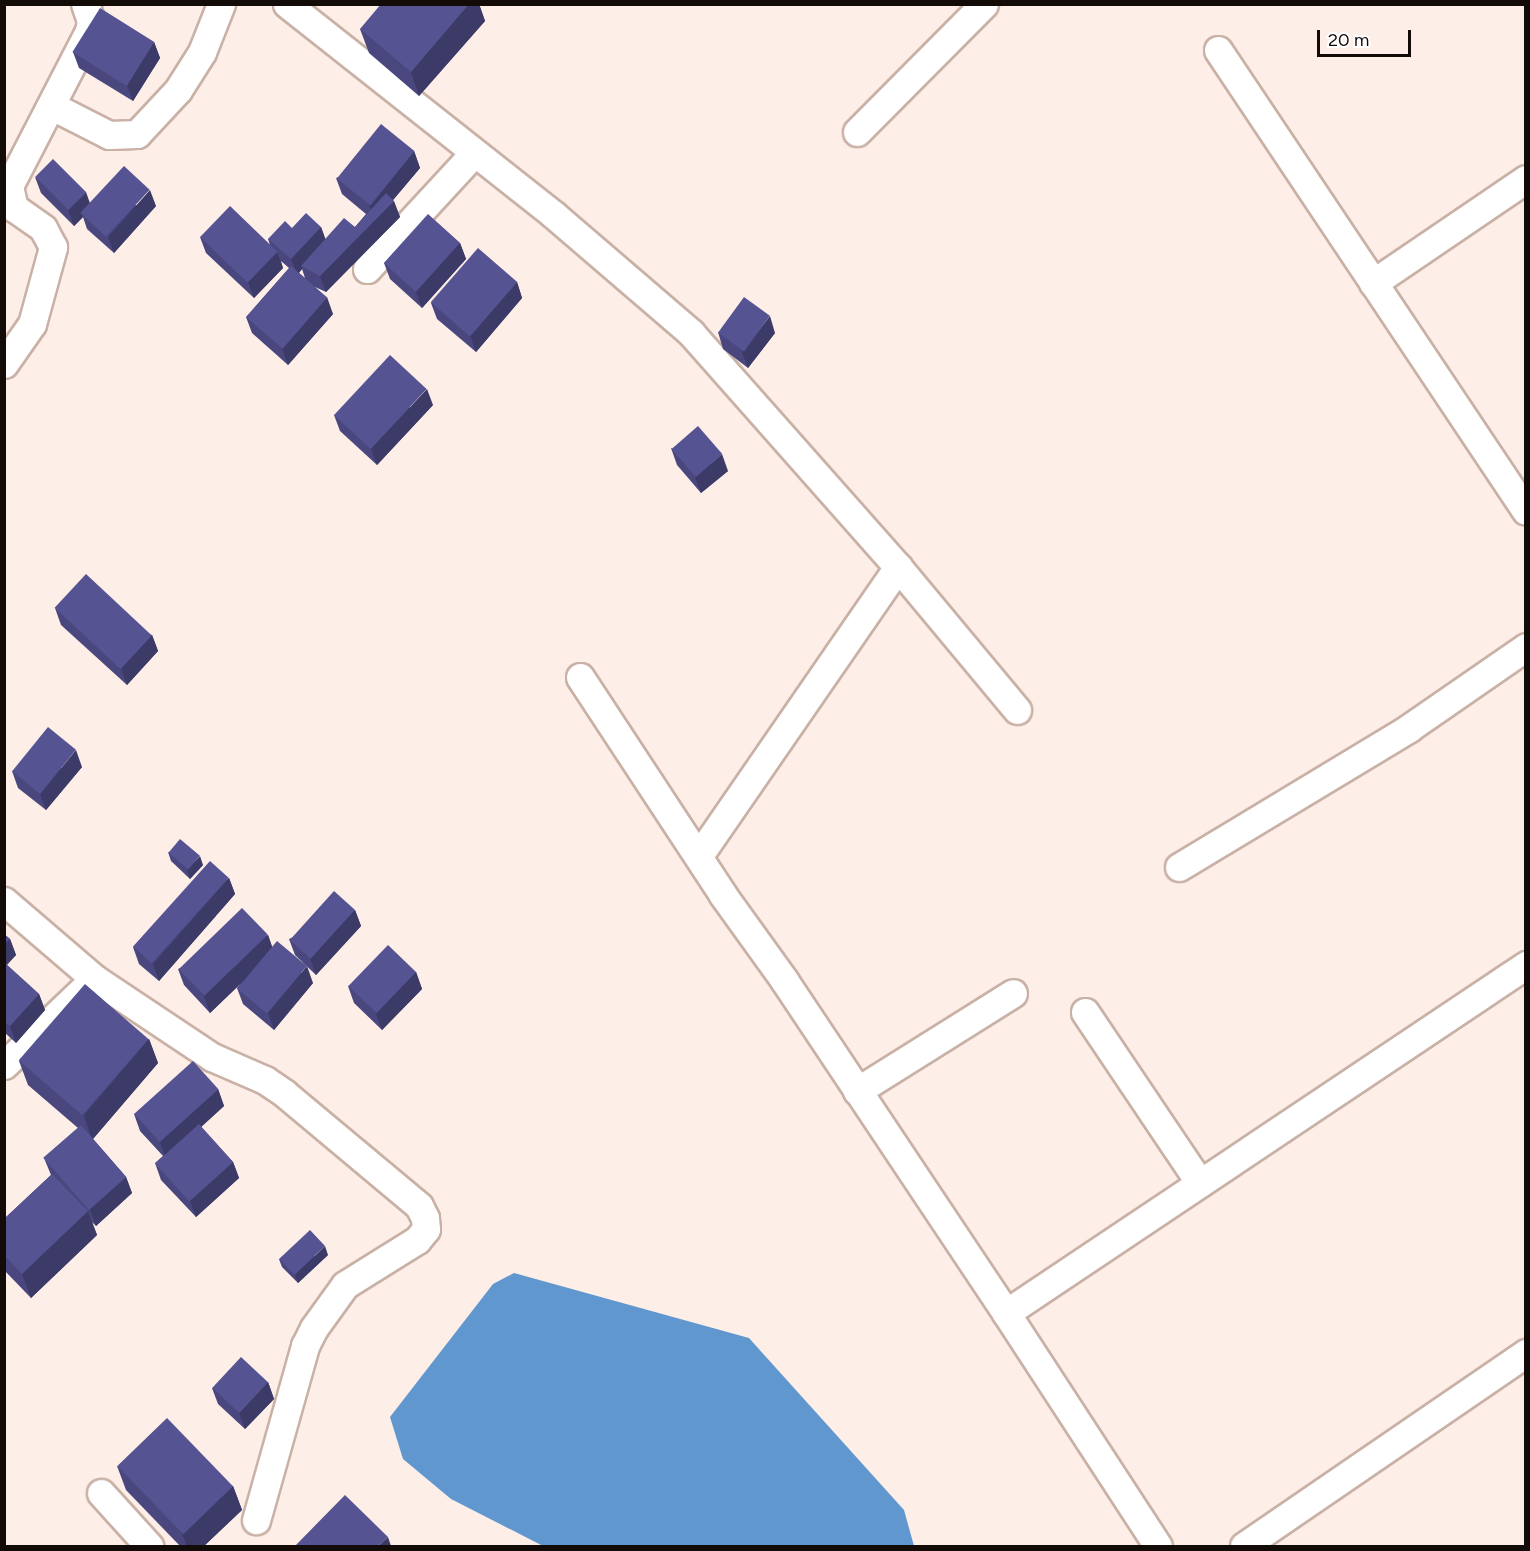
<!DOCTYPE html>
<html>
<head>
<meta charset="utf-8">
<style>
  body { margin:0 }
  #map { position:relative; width:1530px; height:1551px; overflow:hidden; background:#fdeee7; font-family:Figtree,sans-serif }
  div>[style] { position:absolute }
  .water>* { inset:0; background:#6197cf }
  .roads { filter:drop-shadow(2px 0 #c9b1a6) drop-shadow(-2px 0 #c9b1a6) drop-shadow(0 2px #c9b1a6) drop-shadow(0 -2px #c9b1a6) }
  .street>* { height:27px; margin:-13.5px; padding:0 13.5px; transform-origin:13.5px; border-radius:13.5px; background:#fff }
  .wall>* { inset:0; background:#49477e }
  .shaded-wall>* { inset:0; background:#3c3a66 }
  .building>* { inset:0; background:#555392; transform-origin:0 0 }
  span { translate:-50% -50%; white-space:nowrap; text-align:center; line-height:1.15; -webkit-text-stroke:6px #fff; paint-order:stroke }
  .frame { position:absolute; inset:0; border:6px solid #120b07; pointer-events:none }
  .scale { position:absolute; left:1317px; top:30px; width:94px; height:27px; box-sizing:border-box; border:3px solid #120b07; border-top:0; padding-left:8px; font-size:18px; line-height:21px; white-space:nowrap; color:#120b07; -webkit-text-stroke:4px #fff; paint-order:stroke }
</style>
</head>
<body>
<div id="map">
  <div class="water">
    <div style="clip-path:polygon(514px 1273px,749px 1338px,904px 1510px,914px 1546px,543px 1546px,451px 1499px,403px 1459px,390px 1417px,493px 1284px)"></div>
  </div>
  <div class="roads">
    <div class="street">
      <div style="left:287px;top:4px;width:340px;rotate:38.3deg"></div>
      <div style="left:554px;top:215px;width:181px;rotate:40.7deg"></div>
      <div style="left:691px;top:333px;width:312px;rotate:48.5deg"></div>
      <div style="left:898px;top:567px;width:186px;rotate:50.2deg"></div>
      <div style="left:1218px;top:50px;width:554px;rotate:56.25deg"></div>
      <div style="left:52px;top:106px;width:64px;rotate:27deg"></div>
      <div style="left:109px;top:135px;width:28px;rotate:-2deg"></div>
      <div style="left:137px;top:134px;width:60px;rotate:-47deg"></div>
      <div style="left:178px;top:90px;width:45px;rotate:-57.7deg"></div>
      <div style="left:202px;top:52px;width:52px;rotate:-68.4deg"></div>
      <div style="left:857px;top:132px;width:180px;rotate:-45.2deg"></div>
      <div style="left:367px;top:269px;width:156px;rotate:-47.3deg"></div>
      <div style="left:1373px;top:283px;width:185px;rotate:-34.2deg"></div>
      <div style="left:4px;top:364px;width:49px;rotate:-55deg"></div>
      <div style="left:32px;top:324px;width:80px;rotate:-74.7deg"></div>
      <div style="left:53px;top:247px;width:21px;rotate:-118deg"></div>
      <div style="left:43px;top:228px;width:35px;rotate:-145deg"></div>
      <div style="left:14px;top:208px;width:23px;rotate:-103deg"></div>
      <div style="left:9px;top:186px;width:174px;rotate:-62.7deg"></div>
      <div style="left:89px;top:31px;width:10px;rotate:-79deg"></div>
      <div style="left:91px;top:21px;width:18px;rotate:-109deg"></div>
      <div style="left:580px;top:677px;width:261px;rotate:56.7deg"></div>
      <div style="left:723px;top:895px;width:105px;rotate:54.3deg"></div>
      <div style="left:784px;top:980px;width:400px;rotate:56.3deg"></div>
      <div style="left:1006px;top:1313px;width:278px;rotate:56.9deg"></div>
      <div style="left:700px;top:854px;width:349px;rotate:-55.4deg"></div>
      <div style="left:1179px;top:867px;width:269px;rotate:-31.1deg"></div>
      <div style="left:1409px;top:728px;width:142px;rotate:-34.7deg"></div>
      <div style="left:4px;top:901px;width:120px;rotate:40.6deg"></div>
      <div style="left:95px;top:979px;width:141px;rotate:33.7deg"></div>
      <div style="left:212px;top:1057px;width:58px;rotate:23.5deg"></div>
      <div style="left:265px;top:1080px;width:23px;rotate:34deg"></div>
      <div style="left:284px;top:1093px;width:176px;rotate:39.9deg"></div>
      <div style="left:419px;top:1206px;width:13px;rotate:63deg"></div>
      <div style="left:425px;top:1218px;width:11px;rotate:85deg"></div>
      <div style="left:426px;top:1229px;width:14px;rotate:129deg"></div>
      <div style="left:417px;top:1240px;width:85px;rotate:148deg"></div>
      <div style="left:345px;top:1285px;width:53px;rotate:125.8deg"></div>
      <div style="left:314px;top:1328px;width:20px;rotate:117deg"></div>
      <div style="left:305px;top:1346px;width:181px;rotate:105.7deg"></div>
      <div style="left:1085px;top:1012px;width:206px;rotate:56.1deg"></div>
      <div style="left:4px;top:1065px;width:122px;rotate:-43.7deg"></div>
      <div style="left:857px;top:1091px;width:184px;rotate:-32.1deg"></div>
      <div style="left:1006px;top:1313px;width:626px;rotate:-33.79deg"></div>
      <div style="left:101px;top:1493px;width:72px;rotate:47.8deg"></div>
      <div style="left:1244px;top:1546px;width:342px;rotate:-34.4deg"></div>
    </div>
  </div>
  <div class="wall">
    <div style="clip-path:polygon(479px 4px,485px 21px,419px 96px,369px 53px,360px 29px,431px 5px)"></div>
    <div style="clip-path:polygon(154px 42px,160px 58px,133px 101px,79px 68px,73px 52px)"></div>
    <div style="clip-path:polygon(evenodd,414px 151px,420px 168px,393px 200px,400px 217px,326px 292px,315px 287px,333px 314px,288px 365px,252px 333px,246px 317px,289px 268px,281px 261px,283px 268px,254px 298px,206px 253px,200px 237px,270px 245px,268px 239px,292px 228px,321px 227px,325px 239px,355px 227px,366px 214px,342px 194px,336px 178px,414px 151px,302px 269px,305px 278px,299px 273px,302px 269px)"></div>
    <div style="clip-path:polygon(35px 177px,90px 203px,156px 206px,114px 253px,87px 229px,83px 217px,74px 226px,41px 193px)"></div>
    <div style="clip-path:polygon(460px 243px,466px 259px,422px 308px,390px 279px,384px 263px)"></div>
    <div style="clip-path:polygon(517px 282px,522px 298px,476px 352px,437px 319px,431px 303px)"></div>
    <div style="clip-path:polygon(718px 332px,775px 333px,748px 368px,723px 349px)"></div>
    <div style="clip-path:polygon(433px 405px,377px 465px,340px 431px,334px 415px)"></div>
    <div style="clip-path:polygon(671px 448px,728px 471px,701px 493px,677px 465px)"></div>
    <div style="clip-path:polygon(55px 608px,152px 635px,158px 651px,127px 685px,61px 625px)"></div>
    <div style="clip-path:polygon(82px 767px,46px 810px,18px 788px,12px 771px)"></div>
    <div style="clip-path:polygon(168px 852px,203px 865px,190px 879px,171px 861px)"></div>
    <div style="clip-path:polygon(229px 878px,235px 894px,159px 981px,139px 964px,133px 947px)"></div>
    <div style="clip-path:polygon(355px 910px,361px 926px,316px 975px,295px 955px,289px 939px)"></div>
    <div style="clip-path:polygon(4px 934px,10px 939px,16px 955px,7px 965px,39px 994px,45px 1010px,16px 1043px,4px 1032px)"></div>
    <div style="clip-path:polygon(268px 935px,272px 947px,313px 983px,274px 1030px,243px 1004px,237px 988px,242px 982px,210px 1013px,184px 985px,178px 969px)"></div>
    <div style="clip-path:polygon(416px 972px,422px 989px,382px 1030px,354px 1003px,348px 986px)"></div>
    <div style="clip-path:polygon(149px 1039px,158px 1063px,93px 1139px,126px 1177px,132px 1193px,96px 1226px,92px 1222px,97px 1235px,31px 1298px,4px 1270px,4px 1219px,51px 1175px,44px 1158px,78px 1128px,28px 1085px,19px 1061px)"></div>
    <div style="clip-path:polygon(218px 1089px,224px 1106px,201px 1127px,233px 1162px,239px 1178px,196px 1217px,161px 1180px,155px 1163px,163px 1156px,140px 1131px,134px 1114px)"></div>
    <div style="clip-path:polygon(328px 1255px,298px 1283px,282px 1267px,279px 1259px)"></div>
    <div style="clip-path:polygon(268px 1382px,274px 1399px,245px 1429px,218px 1404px,212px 1388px)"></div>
    <div style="clip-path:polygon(117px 1466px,233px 1486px,242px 1510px,204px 1546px,180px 1546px,126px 1490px)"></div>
  </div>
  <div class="shaded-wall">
    <div style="clip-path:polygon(469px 4px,479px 4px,485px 21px,419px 96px,411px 72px)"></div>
    <div style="clip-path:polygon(154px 42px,160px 58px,133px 101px,127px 85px)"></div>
    <div style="clip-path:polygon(414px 151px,420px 168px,388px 206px,394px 201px,400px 217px,326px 292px,320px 276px,375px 220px,369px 205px)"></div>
    <div style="clip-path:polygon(150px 190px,156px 206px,114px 253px,108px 237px)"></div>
    <div style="clip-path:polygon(86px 192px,92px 209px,81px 213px,83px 217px,74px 226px,68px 209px)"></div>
    <div style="clip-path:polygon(321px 227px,327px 243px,301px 266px,302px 269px,297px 275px,291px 259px)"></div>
    <div style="clip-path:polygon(460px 243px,466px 259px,422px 308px,416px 292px)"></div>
    <div style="clip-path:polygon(277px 252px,283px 268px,254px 298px,248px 282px)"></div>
    <div style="clip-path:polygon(517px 282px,522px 298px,476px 352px,470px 335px)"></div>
    <div style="clip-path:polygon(327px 297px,333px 314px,288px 365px,282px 348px)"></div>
    <div style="clip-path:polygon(770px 316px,775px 333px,748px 368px,742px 352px)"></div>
    <div style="clip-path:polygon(427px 389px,433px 405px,377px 465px,371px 449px)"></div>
    <div style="clip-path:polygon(722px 454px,728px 471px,701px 493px,695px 477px)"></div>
    <div style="clip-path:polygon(152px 635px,158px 651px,127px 685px,121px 669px)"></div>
    <div style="clip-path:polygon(76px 750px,82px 767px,46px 810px,40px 794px)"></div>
    <div style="clip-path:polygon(200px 856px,203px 865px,190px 879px,187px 870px)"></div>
    <div style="clip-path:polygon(229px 878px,235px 894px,159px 981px,153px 964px)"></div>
    <div style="clip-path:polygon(355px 910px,361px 926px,316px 975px,310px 958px)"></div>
    <div style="clip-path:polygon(268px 935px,274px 952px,210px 1013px,204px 996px)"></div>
    <div style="clip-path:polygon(10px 939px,16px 955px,4px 967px,4px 944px)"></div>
    <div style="clip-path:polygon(307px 966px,313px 983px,274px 1030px,268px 1013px)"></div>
    <div style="clip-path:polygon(416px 972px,422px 989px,382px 1030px,376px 1014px)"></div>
    <div style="clip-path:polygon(39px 994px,45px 1010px,16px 1043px,10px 1026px)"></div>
    <div style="clip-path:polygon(149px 1039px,158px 1063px,92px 1140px,84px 1115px)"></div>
    <div style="clip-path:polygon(218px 1089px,224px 1106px,166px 1159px,160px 1142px)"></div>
    <div style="clip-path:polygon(233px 1162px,239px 1178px,196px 1217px,190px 1201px)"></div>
    <div style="clip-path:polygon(126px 1177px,132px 1193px,96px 1226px,90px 1210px)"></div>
    <div style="clip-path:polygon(88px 1211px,97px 1235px,31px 1298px,22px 1274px)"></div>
    <div style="clip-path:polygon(325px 1246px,328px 1255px,298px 1283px,295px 1275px)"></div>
    <div style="clip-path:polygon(268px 1382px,274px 1399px,245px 1429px,239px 1413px)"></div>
    <div style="clip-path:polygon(233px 1486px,242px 1510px,204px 1546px,187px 1546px,182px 1534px)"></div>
    <div style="clip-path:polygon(388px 1537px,391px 1546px,378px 1546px)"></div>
  </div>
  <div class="building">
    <div style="clip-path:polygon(381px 4px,431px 5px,469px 4px,411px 72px,360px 29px)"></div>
    <div style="left:100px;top:8px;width:64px;height:52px;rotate:32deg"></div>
    <div style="left:381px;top:124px;width:43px;height:70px;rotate:39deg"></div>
    <div style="left:53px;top:159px;width:47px;height:25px;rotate:45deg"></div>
    <div style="left:124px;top:166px;width:35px;height:64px;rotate:43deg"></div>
    <div style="clip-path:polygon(386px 193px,394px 201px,320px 276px,301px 266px,344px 218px,355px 227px)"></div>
    <div style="left:230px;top:206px;width:66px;height:43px;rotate:44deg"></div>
    <div style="clip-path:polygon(306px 213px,321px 227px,291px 259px,268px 239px,285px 221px,292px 228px)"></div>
    <div style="left:428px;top:214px;width:43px;height:66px;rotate:42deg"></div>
    <div style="left:478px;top:248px;width:52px;height:72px;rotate:41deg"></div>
    <div style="left:291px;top:266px;width:48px;height:68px;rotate:41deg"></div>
    <div style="left:744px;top:297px;width:32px;height:44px;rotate:36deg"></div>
    <div style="left:390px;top:355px;width:50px;height:82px;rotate:43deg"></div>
    <div style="left:698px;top:426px;width:37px;height:35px;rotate:49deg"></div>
    <div style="left:86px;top:574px;width:90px;height:46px;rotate:43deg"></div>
    <div style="left:48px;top:727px;width:36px;height:57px;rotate:39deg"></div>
    <div style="left:180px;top:839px;width:26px;height:18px;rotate:40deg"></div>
    <div style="left:210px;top:861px;width:25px;height:115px;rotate:42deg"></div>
    <div style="left:334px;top:891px;width:28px;height:66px;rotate:42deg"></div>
    <div style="left:242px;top:908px;width:37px;height:88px;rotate:46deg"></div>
    <div style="clip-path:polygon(4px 934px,10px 939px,4px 944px)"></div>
    <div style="left:277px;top:941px;width:39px;height:62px;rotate:40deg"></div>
    <div style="left:388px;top:945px;width:39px;height:57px;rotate:44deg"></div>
    <div style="clip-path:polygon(6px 964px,39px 994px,10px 1026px,4px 1021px,4px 966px)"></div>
    <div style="left:85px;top:984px;width:84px;height:101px;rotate:41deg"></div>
    <div style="left:193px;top:1061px;width:38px;height:79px;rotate:48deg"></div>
    <div style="left:199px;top:1124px;width:51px;height:59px;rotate:48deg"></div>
    <div style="left:81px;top:1125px;width:69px;height:50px;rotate:49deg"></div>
    <div style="clip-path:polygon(52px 1174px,88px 1211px,22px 1274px,4px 1255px,4px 1219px)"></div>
    <div style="left:310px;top:1230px;width:22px;height:42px;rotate:47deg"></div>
    <div style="left:241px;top:1357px;width:37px;height:42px;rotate:43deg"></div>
    <div style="left:167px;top:1418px;width:95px;height:69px;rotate:46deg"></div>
    <div style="clip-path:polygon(345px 1495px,388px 1537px,378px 1546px,295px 1546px)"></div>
  </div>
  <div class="frame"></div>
  <div class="scale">20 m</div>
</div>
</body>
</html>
